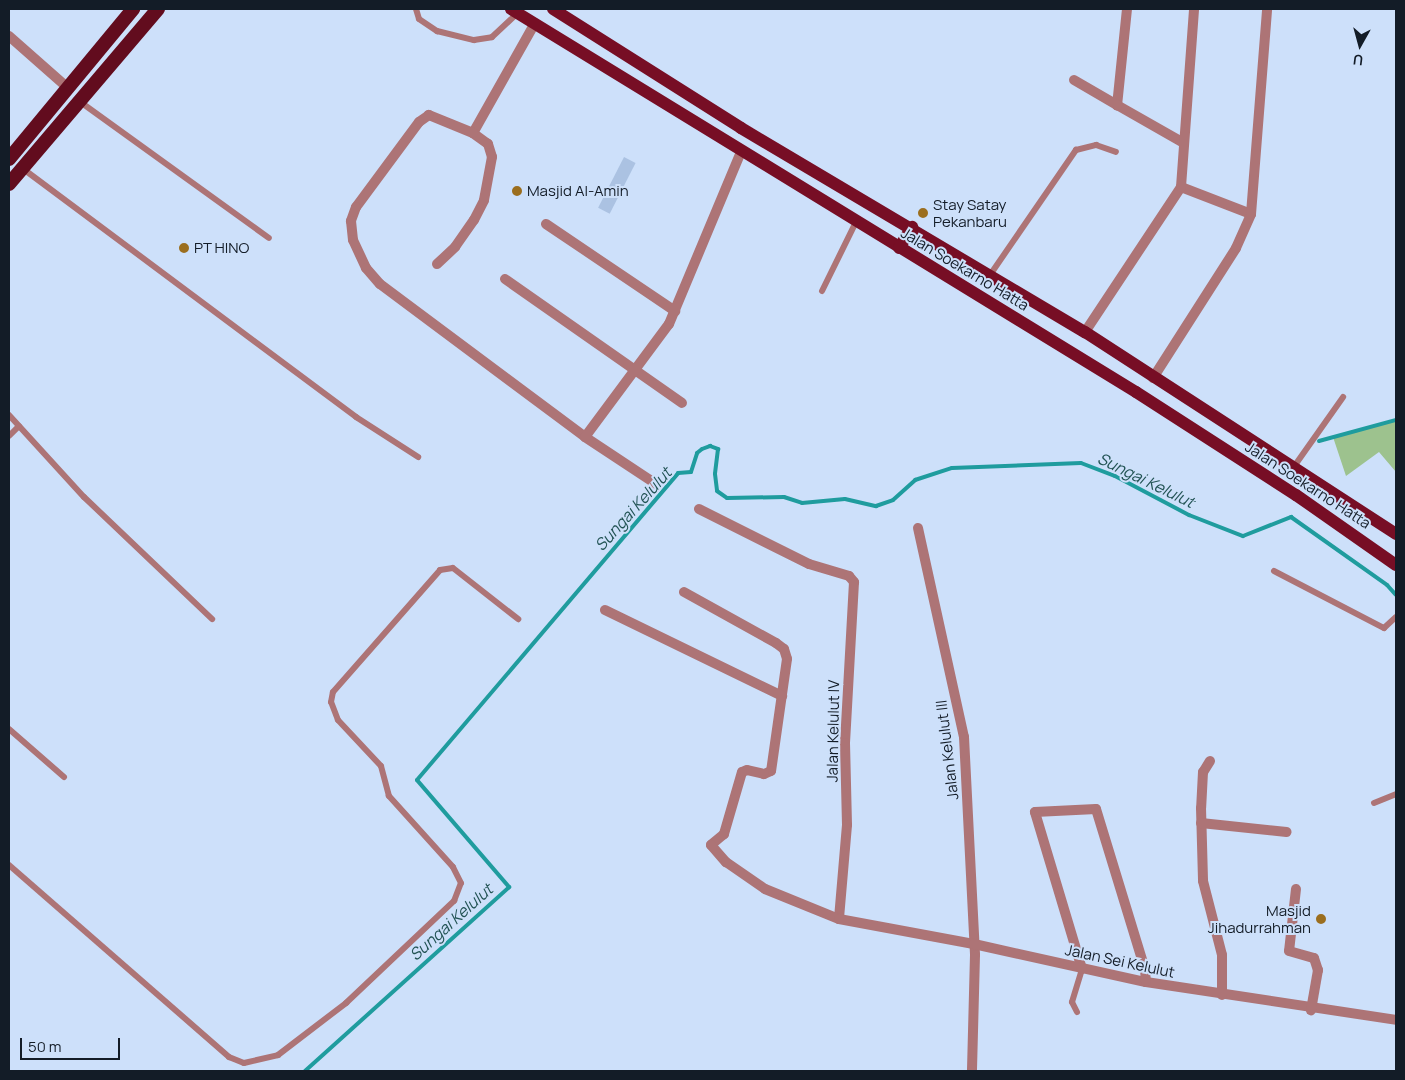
<!DOCTYPE html>
<html>
<head>
<meta charset="utf-8">
<style>
  body { margin:0 }
  #map { position:relative; width:1405px; height:1080px; overflow:hidden; background:#cde0fa; font-family:Manrope,sans-serif }
  div>[style] { position:absolute }
  .green>* { inset:0; background:#9dc28e }
  .stream>* { height:4px; margin:-2px; padding:0 2px; transform-origin:2px; border-radius:2px; background:#1f9c9e }
  .building>* { inset:0; background:#abc2e2; transform-origin:0 0 }
  .service>* { height:6px; margin:-3px; padding:0 3px; transform-origin:3px; border-radius:3px; background:#ad7476 }
  .minor>* { height:10px; margin:-5px; padding:0 5px; transform-origin:5px; border-radius:5px; background:#ad7476 }
  .primary>* { height:12px; margin:-6px; padding:0 6px; transform-origin:6px; border-radius:6px; background:#770e25 }
  .trunk>* { height:14px; margin:-7px; padding:0 7px; transform-origin:7px; border-radius:7px; background:#620c1e }
  .dots>* { width:14px; height:14px; translate:-50% -50%; box-sizing:border-box; border:2px solid #cde0fa; border-radius:50% }
  span { translate:-50% -50%; white-space:nowrap; text-align:center; line-height:1.15; -webkit-text-stroke:4px #cde0fa; paint-order:stroke }
  .poi-label { font-size:15px; color:#131c27 }
  .left { translate:0 -50%; text-align:left }
  .right { translate:-100% -50%; text-align:right }
  .street-label { font-size:15px; color:#131c27 }
  .water-label { font-size:16px; color:#225354; font-style:italic }
  .frame { position:absolute; inset:0; border:10px solid #131c27; pointer-events:none }
  .north { position:absolute; left:1335px; top:20px; width:50px; height:50px; -webkit-text-stroke:4px #cde0fa; paint-order:stroke; rotate:187deg; font-size:14px; font-weight:700; line-height:20px; text-align:center; color:#131c27 }
  .north::after { content:''; display:block; margin:auto; width:18px; height:22px; background:#131c27; clip-path:polygon(50% 0,100% 100%,50% 72%,0 100%) }
  .scale { position:absolute; left:20px; top:1038px; width:100px; height:22px; box-sizing:border-box; border:2px solid #131c27; border-top:0; padding-left:6px; font-size:15px; line-height:18px; white-space:nowrap; color:#131c27; -webkit-text-stroke:4px #cde0fa; paint-order:stroke }
</style>
</head>
<body>
<div id="map">
  <div class="green">
    <div style="clip-path:polygon(1396px 420px,1396px 472px,1379px 452px,1346px 476px,1333px 437px)"></div>
  </div>
  <div class="stream">
    <div style="left:1319px;top:441px;width:80px;rotate:-15.3deg"></div>
    <div style="left:305px;top:1071px;width:275px;rotate:-42deg"></div>
    <div style="left:509px;top:887px;width:141px;rotate:-130.7deg"></div>
    <div style="left:417px;top:780px;width:403px;rotate:-49.6deg"></div>
    <div style="left:678px;top:473px;width:13px;rotate:-4deg"></div>
    <div style="left:691px;top:472px;width:20px;rotate:-72deg"></div>
    <div style="left:697px;top:453px;width:6px;rotate:-39deg"></div>
    <div style="left:702px;top:449px;width:9px;rotate:-21deg"></div>
    <div style="left:710px;top:446px;width:9px;rotate:21deg"></div>
    <div style="left:718px;top:449px;width:25px;rotate:97deg"></div>
    <div style="left:715px;top:474px;width:17px;rotate:83deg"></div>
    <div style="left:717px;top:491px;width:12px;rotate:35deg"></div>
    <div style="left:727px;top:498px;width:57px;rotate:-1deg"></div>
    <div style="left:784px;top:497px;width:19px;rotate:18deg"></div>
    <div style="left:802px;top:503px;width:43px;rotate:-5.3deg"></div>
    <div style="left:845px;top:499px;width:32px;rotate:13deg"></div>
    <div style="left:876px;top:506px;width:18px;rotate:-19deg"></div>
    <div style="left:893px;top:500px;width:30px;rotate:-42deg"></div>
    <div style="left:915px;top:480px;width:39px;rotate:-18deg"></div>
    <div style="left:952px;top:468px;width:129px;rotate:-2.2deg"></div>
    <div style="left:1081px;top:463px;width:36px;rotate:21deg"></div>
    <div style="left:1115px;top:476px;width:84px;rotate:27.8deg"></div>
    <div style="left:1189px;top:515px;width:58px;rotate:21.3deg"></div>
    <div style="left:1243px;top:536px;width:52px;rotate:-21.6deg"></div>
    <div style="left:1291px;top:517px;width:118px;rotate:35.3deg"></div>
    <div style="left:1387px;top:585px;width:13px;rotate:48deg"></div>
  </div>
  <div class="building">
    <div style="left:624px;top:157px;width:13px;height:57px;rotate:27deg"></div>
  </div>
  <div class="service">
    <div style="left:416px;top:9px;width:10px;rotate:73deg"></div>
    <div style="left:419px;top:19px;width:22px;rotate:34deg"></div>
    <div style="left:437px;top:31px;width:38px;rotate:14deg"></div>
    <div style="left:474px;top:40px;width:18px;rotate:-9deg"></div>
    <div style="left:492px;top:37px;width:35px;rotate:-43deg"></div>
    <div style="left:79px;top:101px;width:234px;rotate:35.8deg"></div>
    <div style="left:22px;top:168px;width:417px;rotate:36.7deg"></div>
    <div style="left:356px;top:417px;width:74px;rotate:32.8deg"></div>
    <div style="left:990px;top:275px;width:152px;rotate:-55.5deg"></div>
    <div style="left:1076px;top:150px;width:21px;rotate:-14deg"></div>
    <div style="left:1096px;top:145px;width:21px;rotate:19deg"></div>
    <div style="left:822px;top:291px;width:77px;rotate:-63.8deg"></div>
    <div style="left:9px;top:415px;width:111px;rotate:47.6deg"></div>
    <div style="left:84px;top:497px;width:177px;rotate:43.6deg"></div>
    <div style="left:9px;top:436px;width:14px;rotate:-45deg"></div>
    <div style="left:1293px;top:468px;width:87px;rotate:-54.8deg"></div>
    <div style="left:1274px;top:571px;width:124px;rotate:27.4deg"></div>
    <div style="left:1384px;top:628px;width:16px;rotate:-43deg"></div>
    <div style="left:9px;top:729px;width:73px;rotate:41.1deg"></div>
    <div style="left:1374px;top:803px;width:24px;rotate:-22deg"></div>
    <div style="left:9px;top:865px;width:292px;rotate:41.1deg"></div>
    <div style="left:229px;top:1057px;width:16px;rotate:22deg"></div>
    <div style="left:244px;top:1063px;width:35px;rotate:-13deg"></div>
    <div style="left:278px;top:1055px;width:86px;rotate:-37.4deg"></div>
    <div style="left:346px;top:1003px;width:149px;rotate:-43.4deg"></div>
    <div style="left:454px;top:901px;width:19px;rotate:-69deg"></div>
    <div style="left:461px;top:883px;width:18px;rotate:-117deg"></div>
    <div style="left:453px;top:867px;width:96px;rotate:-132deg"></div>
    <div style="left:389px;top:796px;width:31px;rotate:-105deg"></div>
    <div style="left:381px;top:766px;width:63px;rotate:-133.1deg"></div>
    <div style="left:338px;top:720px;width:19px;rotate:-111deg"></div>
    <div style="left:331px;top:702px;width:10px;rotate:-79deg"></div>
    <div style="left:333px;top:692px;width:162px;rotate:-48.7deg"></div>
    <div style="left:440px;top:570px;width:13px;rotate:-9deg"></div>
    <div style="left:453px;top:568px;width:83px;rotate:38.1deg"></div>
    <div style="left:1077px;top:1012px;width:11px;rotate:-117deg"></div>
    <div style="left:1072px;top:1002px;width:34px;rotate:-73deg"></div>
  </div>
  <div class="minor">
    <div style="left:1127px;top:9px;width:97px;rotate:95.9deg"></div>
    <div style="left:1117px;top:105px;width:77px;rotate:29.6deg"></div>
    <div style="left:9px;top:36px;width:79px;rotate:41.4deg"></div>
    <div style="left:1074px;top:80px;width:50px;rotate:30.2deg"></div>
    <div style="left:473px;top:133px;width:126px;rotate:-60.6deg"></div>
    <div style="left:1181px;top:187px;width:75px;rotate:21.1deg"></div>
    <div style="left:546px;top:224px;width:156px;rotate:34deg"></div>
    <div style="left:437px;top:264px;width:25px;rotate:-43deg"></div>
    <div style="left:455px;top:247px;width:33px;rotate:-55deg"></div>
    <div style="left:474px;top:220px;width:22px;rotate:-63deg"></div>
    <div style="left:484px;top:200px;width:44px;rotate:-79.5deg"></div>
    <div style="left:492px;top:157px;width:14px;rotate:-107deg"></div>
    <div style="left:488px;top:144px;width:19px;rotate:-144deg"></div>
    <div style="left:473px;top:133px;width:48px;rotate:-157.8deg"></div>
    <div style="left:429px;top:115px;width:12px;rotate:145deg"></div>
    <div style="left:419px;top:122px;width:106px;rotate:126.5deg"></div>
    <div style="left:356px;top:207px;width:15px;rotate:110deg"></div>
    <div style="left:351px;top:221px;width:19px;rotate:84deg"></div>
    <div style="left:353px;top:240px;width:31px;rotate:65deg"></div>
    <div style="left:366px;top:268px;width:21px;rotate:49deg"></div>
    <div style="left:380px;top:284px;width:256px;rotate:36.7deg"></div>
    <div style="left:585px;top:437px;width:85px;rotate:33.5deg"></div>
    <div style="left:505px;top:279px;width:216px;rotate:35deg"></div>
    <div style="left:1085px;top:332px;width:174px;rotate:-56.5deg"></div>
    <div style="left:1181px;top:187px;width:178px;rotate:-85.8deg"></div>
    <div style="left:1153px;top:378px;width:154px;rotate:-57.4deg"></div>
    <div style="left:1236px;top:248px;width:37px;rotate:-66deg"></div>
    <div style="left:1251px;top:214px;width:206px;rotate:-85.5deg"></div>
    <div style="left:585px;top:437px;width:141px;rotate:-53.4deg"></div>
    <div style="left:669px;top:324px;width:186px;rotate:-67.3deg"></div>
    <div style="left:699px;top:509px;width:123px;rotate:26.6deg"></div>
    <div style="left:809px;top:564px;width:42px;rotate:16.7deg"></div>
    <div style="left:849px;top:576px;width:8px;rotate:50deg"></div>
    <div style="left:854px;top:582px;width:161px;rotate:93.2deg"></div>
    <div style="left:845px;top:743px;width:82px;rotate:88.6deg"></div>
    <div style="left:847px;top:825px;width:94px;rotate:94.9deg"></div>
    <div style="left:918px;top:528px;width:214px;rotate:77.6deg"></div>
    <div style="left:964px;top:737px;width:218px;rotate:87.1deg"></div>
    <div style="left:975px;top:955px;width:116px;rotate:91.5deg"></div>
    <div style="left:684px;top:592px;width:105px;rotate:29deg"></div>
    <div style="left:776px;top:643px;width:10px;rotate:37deg"></div>
    <div style="left:784px;top:649px;width:10px;rotate:73deg"></div>
    <div style="left:787px;top:659px;width:113px;rotate:98.1deg"></div>
    <div style="left:771px;top:771px;width:8px;rotate:157deg"></div>
    <div style="left:764px;top:774px;width:17px;rotate:-167deg"></div>
    <div style="left:747px;top:770px;width:5px;rotate:158deg"></div>
    <div style="left:742px;top:772px;width:65px;rotate:106.2deg"></div>
    <div style="left:724px;top:834px;width:17px;rotate:140deg"></div>
    <div style="left:711px;top:845px;width:23px;rotate:49deg"></div>
    <div style="left:726px;top:862px;width:47px;rotate:34.7deg"></div>
    <div style="left:765px;top:889px;width:80px;rotate:22.1deg"></div>
    <div style="left:839px;top:919px;width:137px;rotate:10.5deg"></div>
    <div style="left:974px;top:944px;width:176px;rotate:12.5deg"></div>
    <div style="left:1146px;top:982px;width:253px;rotate:8.6deg"></div>
    <div style="left:605px;top:610px;width:197px;rotate:25.9deg"></div>
    <div style="left:1210px;top:761px;width:13px;rotate:122deg"></div>
    <div style="left:1203px;top:772px;width:36px;rotate:93deg"></div>
    <div style="left:1201px;top:808px;width:73px;rotate:88.4deg"></div>
    <div style="left:1203px;top:881px;width:76px;rotate:75.6deg"></div>
    <div style="left:1222px;top:955px;width:40px;rotate:90deg"></div>
    <div style="left:1201px;top:823px;width:86px;rotate:6deg"></div>
    <div style="left:1296px;top:889px;width:62px;rotate:96.4deg"></div>
    <div style="left:1289px;top:951px;width:26px;rotate:16deg"></div>
    <div style="left:1314px;top:958px;width:13px;rotate:72deg"></div>
    <div style="left:1318px;top:970px;width:41px;rotate:99.9deg"></div>
    <div style="left:1082px;top:969px;width:164px;rotate:-106.7deg"></div>
    <div style="left:1035px;top:812px;width:61px;rotate:-2.8deg"></div>
    <div style="left:1096px;top:809px;width:167px;rotate:73deg"></div>
    <div style="left:1145px;top:969px;width:13px;rotate:86deg"></div>
  </div>
  <div class="primary">
    <div style="left:511px;top:9px;width:733px;rotate:31.5deg"></div>
    <div style="left:1136px;top:392px;width:190px;rotate:32.8deg"></div>
    <div style="left:1296px;top:495px;width:122px;rotate:35deg"></div>
    <div style="left:553px;top:9px;width:222px;rotate:32.3deg"></div>
    <div style="left:741px;top:128px;width:400px;rotate:30.7deg"></div>
    <div style="left:1085px;top:332px;width:371px;rotate:33deg"></div>
    <div style="left:899px;top:248px;width:25px;rotate:-58deg"></div>
  </div>
  <div class="trunk">
    <div style="left:9px;top:159px;width:195px;rotate:-50.4deg"></div>
    <div style="left:9px;top:184px;width:230px;rotate:-49.6deg"></div>
  </div>
  <div class="dots">
    <div style="left:517px;top:191px;background:#9b6e1e"></div>
    <div style="left:923px;top:213px;background:#9b6e1e"></div>
    <div style="left:184px;top:248px;background:#9b6e1e"></div>
    <div style="left:1321px;top:919px;background:#9b6e1e"></div>
  </div>
  <div class="poi-label">
    <span class="left" style="left:527px;top:191px">Masjid Al-Amin</span>
    <span class="left" style="left:933px;top:213px">Stay Satay<br>Pekanbaru</span>
    <span class="left" style="left:194px;top:248px">PT HINO</span>
    <span class="right" style="left:1311px;top:919px">Masjid<br>Jihadurrahman</span>
  </div>
  <div class="street-label">
    <span style="left:965px;top:269px;rotate:31deg">Jalan Soekarno Hatta</span>
    <span style="left:1308px;top:485px;rotate:33deg">Jalan Soekarno Hatta</span>
    <span style="left:833px;top:731px;rotate:-89deg">Jalan Kelulut IV</span>
    <span style="left:947px;top:750px;rotate:-97deg">Jalan Kelulut III</span>
    <span style="left:1120px;top:961px;rotate:12deg">Jalan Sei Kelulut</span>
  </div>
  <div class="water-label">
    <span style="left:1146px;top:480px;rotate:26deg">Sungai Kelulut</span>
    <span style="left:633px;top:509px;rotate:-48deg">Sungai Kelulut</span>
    <span style="left:451px;top:922px;rotate:-42deg">Sungai Kelulut</span>
  </div>
  <div class="frame"></div>
  <div class="north">U</div>
  <div class="scale">50 m</div>
</div>
</body>
</html>
